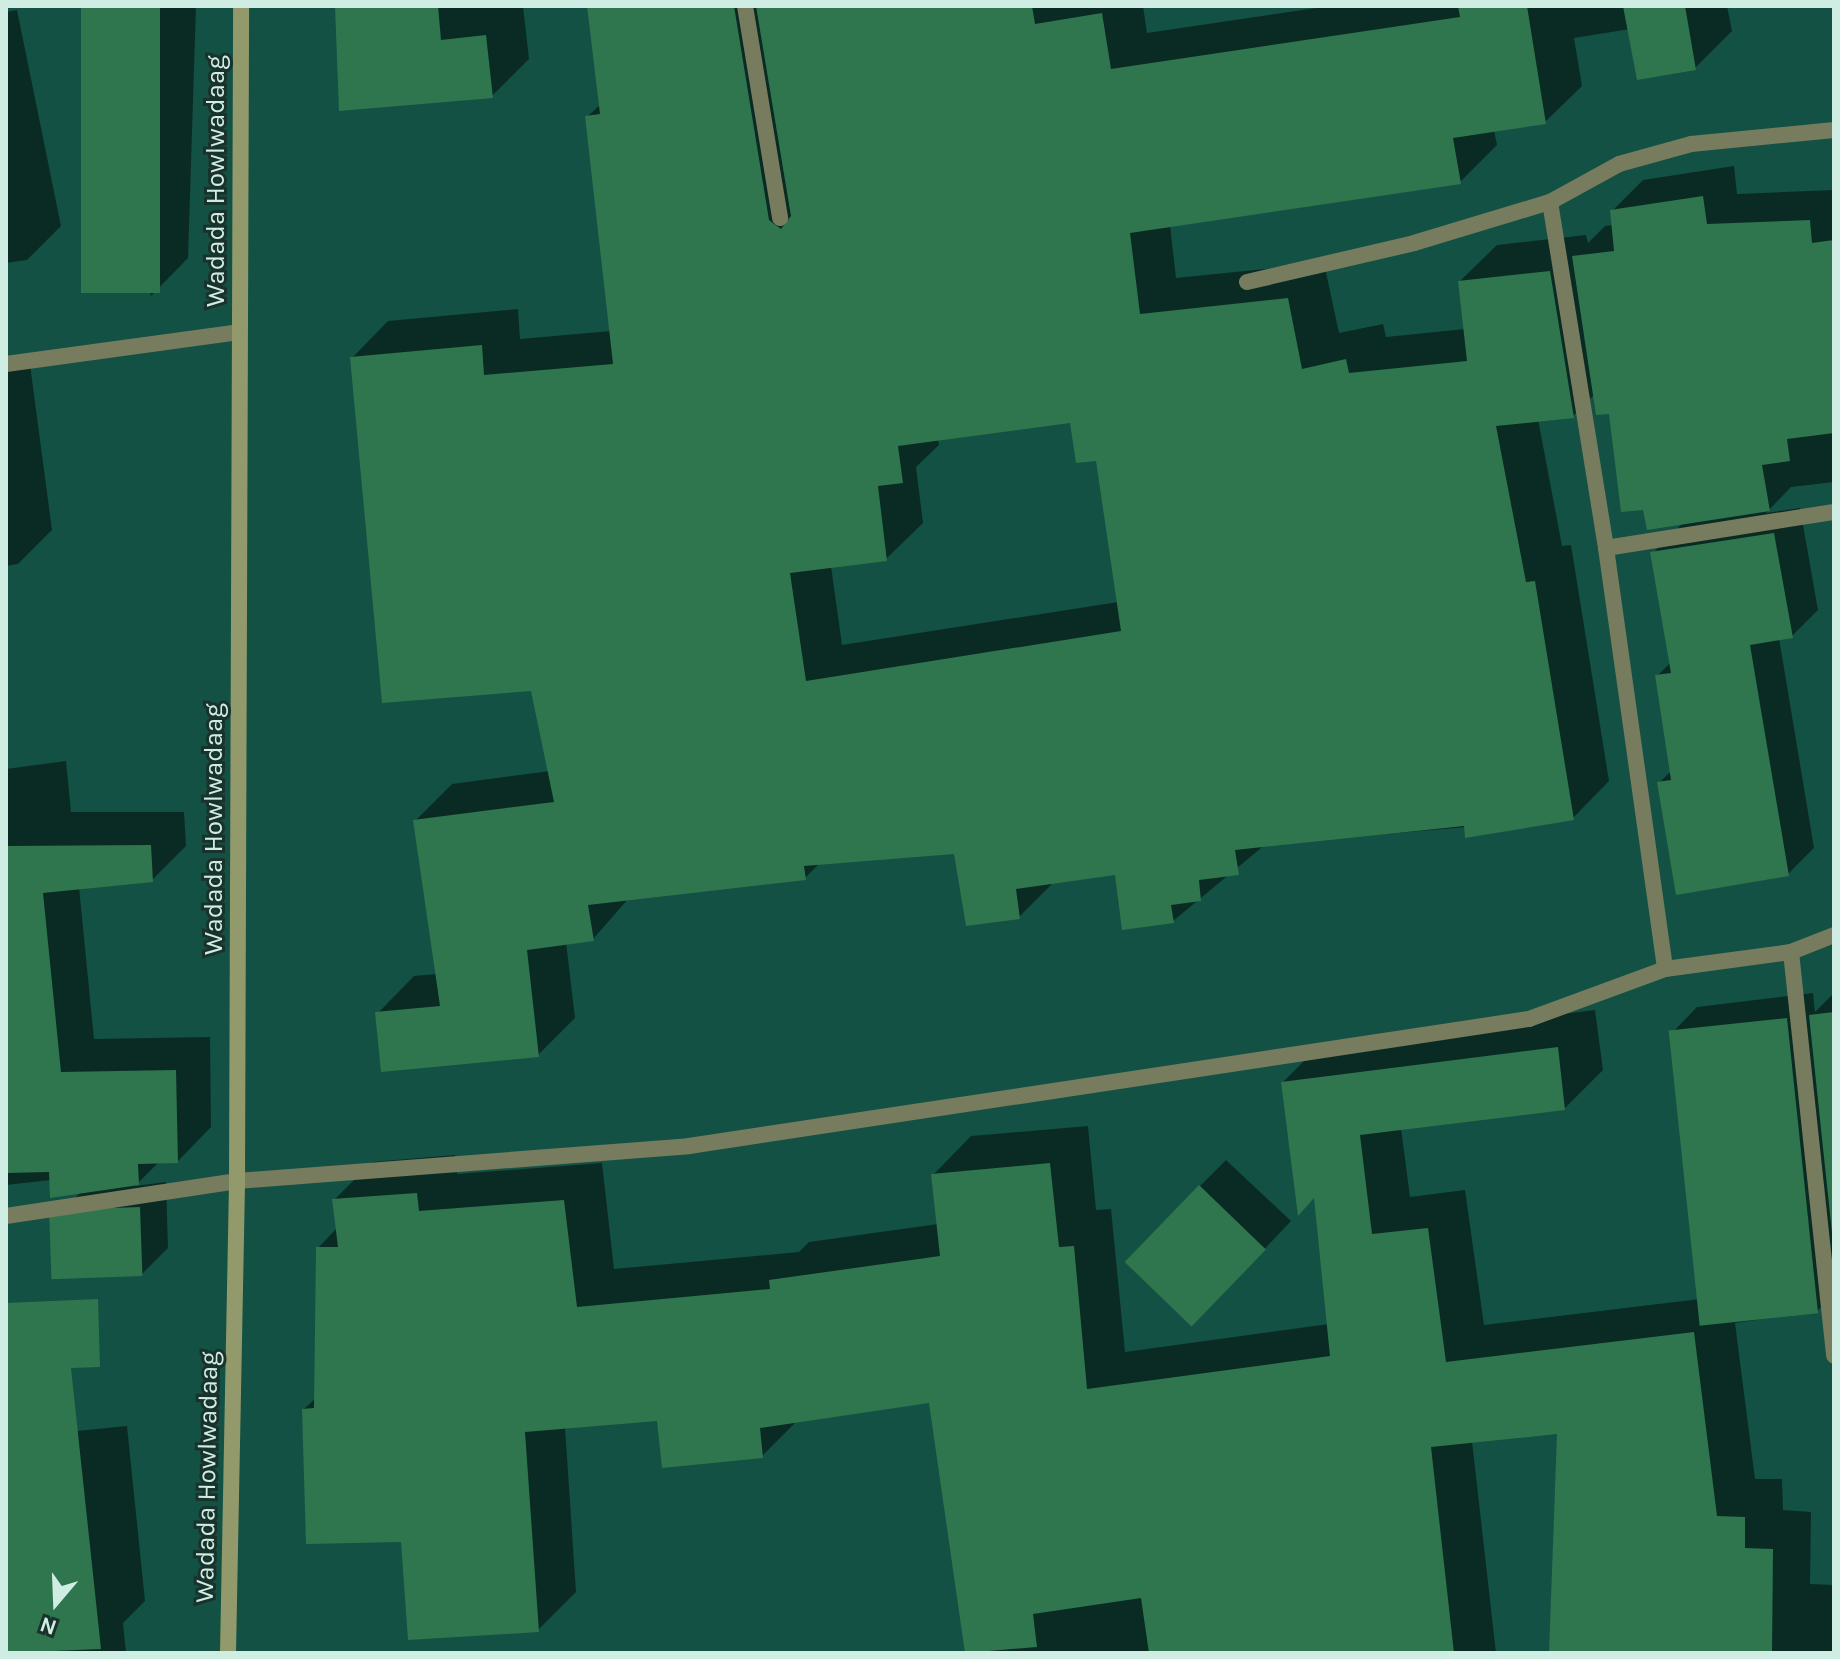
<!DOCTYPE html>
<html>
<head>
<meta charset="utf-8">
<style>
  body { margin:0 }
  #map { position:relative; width:1840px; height:1659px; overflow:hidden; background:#135144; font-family:Karla,sans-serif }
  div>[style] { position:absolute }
  .shadow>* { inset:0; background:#0007 }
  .building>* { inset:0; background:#2f764e; transform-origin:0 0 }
  .street>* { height:16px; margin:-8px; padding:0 8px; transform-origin:8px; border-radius:8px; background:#777c5f }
  .secondary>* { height:16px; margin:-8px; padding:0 8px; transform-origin:8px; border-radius:8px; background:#929a6b }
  span { translate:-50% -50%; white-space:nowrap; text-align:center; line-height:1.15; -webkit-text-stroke:6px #19322b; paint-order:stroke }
  .street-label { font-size:26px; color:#d0ede4 }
  .frame { position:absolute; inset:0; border:8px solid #d0ede4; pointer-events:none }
  .north { position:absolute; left:16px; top:1563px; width:80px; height:80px; -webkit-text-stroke:6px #19322b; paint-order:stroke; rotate:199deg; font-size:22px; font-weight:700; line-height:32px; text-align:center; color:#d0ede4 }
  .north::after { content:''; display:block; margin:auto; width:28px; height:36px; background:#d0ede4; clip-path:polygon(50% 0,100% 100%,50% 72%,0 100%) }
</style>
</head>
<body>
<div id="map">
  <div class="shadow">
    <div style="clip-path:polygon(83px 6px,196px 6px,188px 258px,151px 296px)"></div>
    <div style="clip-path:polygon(337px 6px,523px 6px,529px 59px,492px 96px)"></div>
    <div style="clip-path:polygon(evenodd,589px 6px,1143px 6px,1147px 33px,1330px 6px,1727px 6px,1732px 31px,1695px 68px,1630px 29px,1574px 38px,1582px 86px,1545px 122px,1494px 130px,1497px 145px,1460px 182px,1170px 225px,1176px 278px,1324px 263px,1339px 333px,1383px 324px,1386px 337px,1465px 329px,1460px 281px,1497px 245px,1586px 235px,1588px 243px,1605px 226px,1613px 225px,1612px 211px,1643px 180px,1734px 166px,1737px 194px,1834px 190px,1834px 482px,1791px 487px,1766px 513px,1800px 508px,1818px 610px,1792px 636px,1779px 638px,1814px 848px,1788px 874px,1659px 783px,1672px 770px,1657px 676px,1671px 662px,1653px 553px,1683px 523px,1645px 508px,1610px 412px,1595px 394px,1573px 416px,1538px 419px,1562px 546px,1571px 545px,1609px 781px,1573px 818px,1266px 844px,1173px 921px,1117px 873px,1054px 882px,1019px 917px,956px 852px,821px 862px,805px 878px,629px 898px,593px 939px,566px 942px,575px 1018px,538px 1055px,378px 1013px,414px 976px,437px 974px,415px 821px,452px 784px,550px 771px,533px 689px,352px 358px,388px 321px,518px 309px,520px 339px,611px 331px,587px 117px,601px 104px,589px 6px,1072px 421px,1098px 459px,1118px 602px,842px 645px,831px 566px,886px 559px,923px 523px,916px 467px,939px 445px,938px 439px,1072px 421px)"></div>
    <div style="clip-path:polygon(17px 10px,61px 226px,27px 260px,6px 263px,6px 12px)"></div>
    <div style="clip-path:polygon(29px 357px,52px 530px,18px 564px,6px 566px,6px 360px)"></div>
    <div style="clip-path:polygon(66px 761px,71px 812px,184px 812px,186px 846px,152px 880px,79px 887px,94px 1039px,210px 1037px,211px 1127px,178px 1161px,160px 1161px,135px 1186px,166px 1182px,168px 1248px,142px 1274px,52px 1221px,82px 1191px,51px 1180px,6px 1185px,6px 769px)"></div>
    <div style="clip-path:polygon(1813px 993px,1815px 1012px,1834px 993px,1834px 1295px,1817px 1311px,1735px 1323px,1755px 1479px,1782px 1479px,1783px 1510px,1811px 1512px,1810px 1584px,1834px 1585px,1834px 1653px,1551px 1653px,1559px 1431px,1472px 1441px,1496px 1653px,967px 1653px,930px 1401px,798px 1420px,762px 1456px,659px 1419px,565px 1427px,576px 1592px,538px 1630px,403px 1540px,304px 1409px,317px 1397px,318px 1248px,337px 1228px,334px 1200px,372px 1162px,455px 1155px,457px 1174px,602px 1163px,614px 1269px,799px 1252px,809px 1242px,938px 1224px,933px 1175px,971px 1136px,1088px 1126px,1096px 1210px,1111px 1209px,1125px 1352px,1329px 1324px,1316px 1195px,1283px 1082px,1321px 1044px,1595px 1010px,1603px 1070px,1565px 1108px,1401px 1128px,1410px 1197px,1465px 1190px,1484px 1325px,1708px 1298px,1671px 1034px,1697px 1007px)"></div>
    <div style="clip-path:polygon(1226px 1160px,1291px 1221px,1219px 1297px,1200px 1186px)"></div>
    <div style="clip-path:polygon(127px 1426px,145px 1601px,123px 1623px,126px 1653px,6px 1653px,6px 1438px)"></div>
  </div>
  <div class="building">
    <div style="left:81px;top:6px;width:79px;height:287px"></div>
    <div style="clip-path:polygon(335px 6px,438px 6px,441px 40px,486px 35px,493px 98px,339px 111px)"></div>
    <div style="clip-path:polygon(evenodd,587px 6px,734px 6px,769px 220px,781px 229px,791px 216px,756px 6px,1032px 6px,1035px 24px,1102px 13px,1111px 69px,1460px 17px,1458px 6px,1527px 6px,1546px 124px,1453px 138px,1461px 184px,1130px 233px,1140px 314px,1288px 298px,1302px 369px,1346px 359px,1349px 373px,1467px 361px,1458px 281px,1550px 271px,1574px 418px,1496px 426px,1526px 582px,1535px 581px,1574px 820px,1465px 838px,1464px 826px,1235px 850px,1239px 875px,1199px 880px,1201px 901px,1171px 905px,1174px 923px,1122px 930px,1115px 875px,1016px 889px,1020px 919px,966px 926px,954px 854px,804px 866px,806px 880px,588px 905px,594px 941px,527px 950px,539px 1057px,381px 1072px,375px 1012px,440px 1006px,413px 820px,554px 802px,531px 691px,382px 703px,350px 357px,482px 345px,484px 375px,613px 364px,585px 116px,600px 114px,587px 6px,1070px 423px,1076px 463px,1096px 461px,1121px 631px,806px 681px,790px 573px,887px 561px,878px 486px,903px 483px,898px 446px,1070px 423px)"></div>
    <div style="clip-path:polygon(1623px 6px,1685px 6px,1696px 70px,1637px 80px)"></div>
    <div style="clip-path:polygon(1703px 196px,1707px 224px,1810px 220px,1812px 243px,1834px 240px,1834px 433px,1787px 439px,1790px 461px,1762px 465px,1770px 511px,1647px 530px,1643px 510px,1621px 512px,1609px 414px,1596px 415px,1572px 256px,1614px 251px,1610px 210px)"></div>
    <div style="clip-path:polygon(1774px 533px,1793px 638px,1750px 645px,1789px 876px,1676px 895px,1657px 782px,1671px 780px,1655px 675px,1671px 673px,1650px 552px)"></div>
    <div style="clip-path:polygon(151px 845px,153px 882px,43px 893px,61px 1072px,176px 1070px,178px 1163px,138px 1164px,139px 1185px,50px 1198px,49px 1172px,6px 1173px,6px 846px)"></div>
    <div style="clip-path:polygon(1834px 1012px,1834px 1252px,1809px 1015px)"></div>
    <div style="left:1787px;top:1018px;width:297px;height:119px;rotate:84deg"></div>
    <div style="clip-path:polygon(1558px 1047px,1565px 1110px,1360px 1135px,1372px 1234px,1428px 1228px,1446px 1362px,1694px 1332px,1717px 1516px,1745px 1517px,1745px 1548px,1773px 1549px,1772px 1653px,1549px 1653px,1557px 1434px,1431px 1447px,1454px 1653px,1149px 1653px,1141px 1598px,1033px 1614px,1037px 1647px,965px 1653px,929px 1403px,760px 1428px,763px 1458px,662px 1468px,657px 1421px,525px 1432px,539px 1632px,408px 1640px,401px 1542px,306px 1544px,302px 1409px,314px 1408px,316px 1247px,338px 1247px,332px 1199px,417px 1193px,419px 1211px,564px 1200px,577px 1307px,770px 1289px,769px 1280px,940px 1256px,931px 1174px,1050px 1163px,1059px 1247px,1074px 1246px,1087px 1389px,1330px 1356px,1314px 1198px,1298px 1216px,1281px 1082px)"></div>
    <div style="left:1199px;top:1185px;width:93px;height:107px;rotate:44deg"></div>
    <div style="left:140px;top:1207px;width:69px;height:91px;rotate:88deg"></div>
    <div style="clip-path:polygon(98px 1299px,100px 1367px,71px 1368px,101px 1649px,6px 1653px,6px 1303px)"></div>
  </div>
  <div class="street">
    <div style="left:745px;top:6px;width:215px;rotate:80.6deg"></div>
    <div style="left:1550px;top:202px;width:351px;rotate:80.8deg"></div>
    <div style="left:1606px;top:548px;width:425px;rotate:82deg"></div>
    <div style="left:1247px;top:282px;width:171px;rotate:-13.1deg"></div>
    <div style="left:1414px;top:243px;width:142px;rotate:-16.8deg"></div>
    <div style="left:1550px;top:202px;width:79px;rotate:-28.8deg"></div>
    <div style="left:1619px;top:164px;width:75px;rotate:-15.5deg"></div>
    <div style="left:1691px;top:144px;width:144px;rotate:-5.6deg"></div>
    <div style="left:6px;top:364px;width:235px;rotate:-7.8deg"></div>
    <div style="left:1606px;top:548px;width:231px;rotate:-9deg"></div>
    <div style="left:1791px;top:952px;width:406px;rotate:83.9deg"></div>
    <div style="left:6px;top:1216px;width:234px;rotate:-8.6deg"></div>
    <div style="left:237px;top:1181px;width:453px;rotate:-4.4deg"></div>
    <div style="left:689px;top:1146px;width:850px;rotate:-8.6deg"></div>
    <div style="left:1529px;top:1019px;width:145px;rotate:-20.2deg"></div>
    <div style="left:1665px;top:969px;width:127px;rotate:-7.7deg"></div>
    <div style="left:1791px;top:952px;width:46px;rotate:-21.6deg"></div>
  </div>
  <div class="secondary">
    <div style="left:228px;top:1653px;width:472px;rotate:-88.9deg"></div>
    <div style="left:237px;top:1181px;width:1175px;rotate:-89.8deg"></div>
  </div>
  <div class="street-label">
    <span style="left:216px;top:181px;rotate:-90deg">Wadada Howlwadaag</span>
    <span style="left:214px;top:829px;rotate:-90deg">Wadada Howlwadaag</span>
    <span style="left:207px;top:1477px;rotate:-89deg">Wadada Howlwadaag</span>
  </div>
  <div class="frame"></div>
  <div class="north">N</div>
</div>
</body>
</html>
